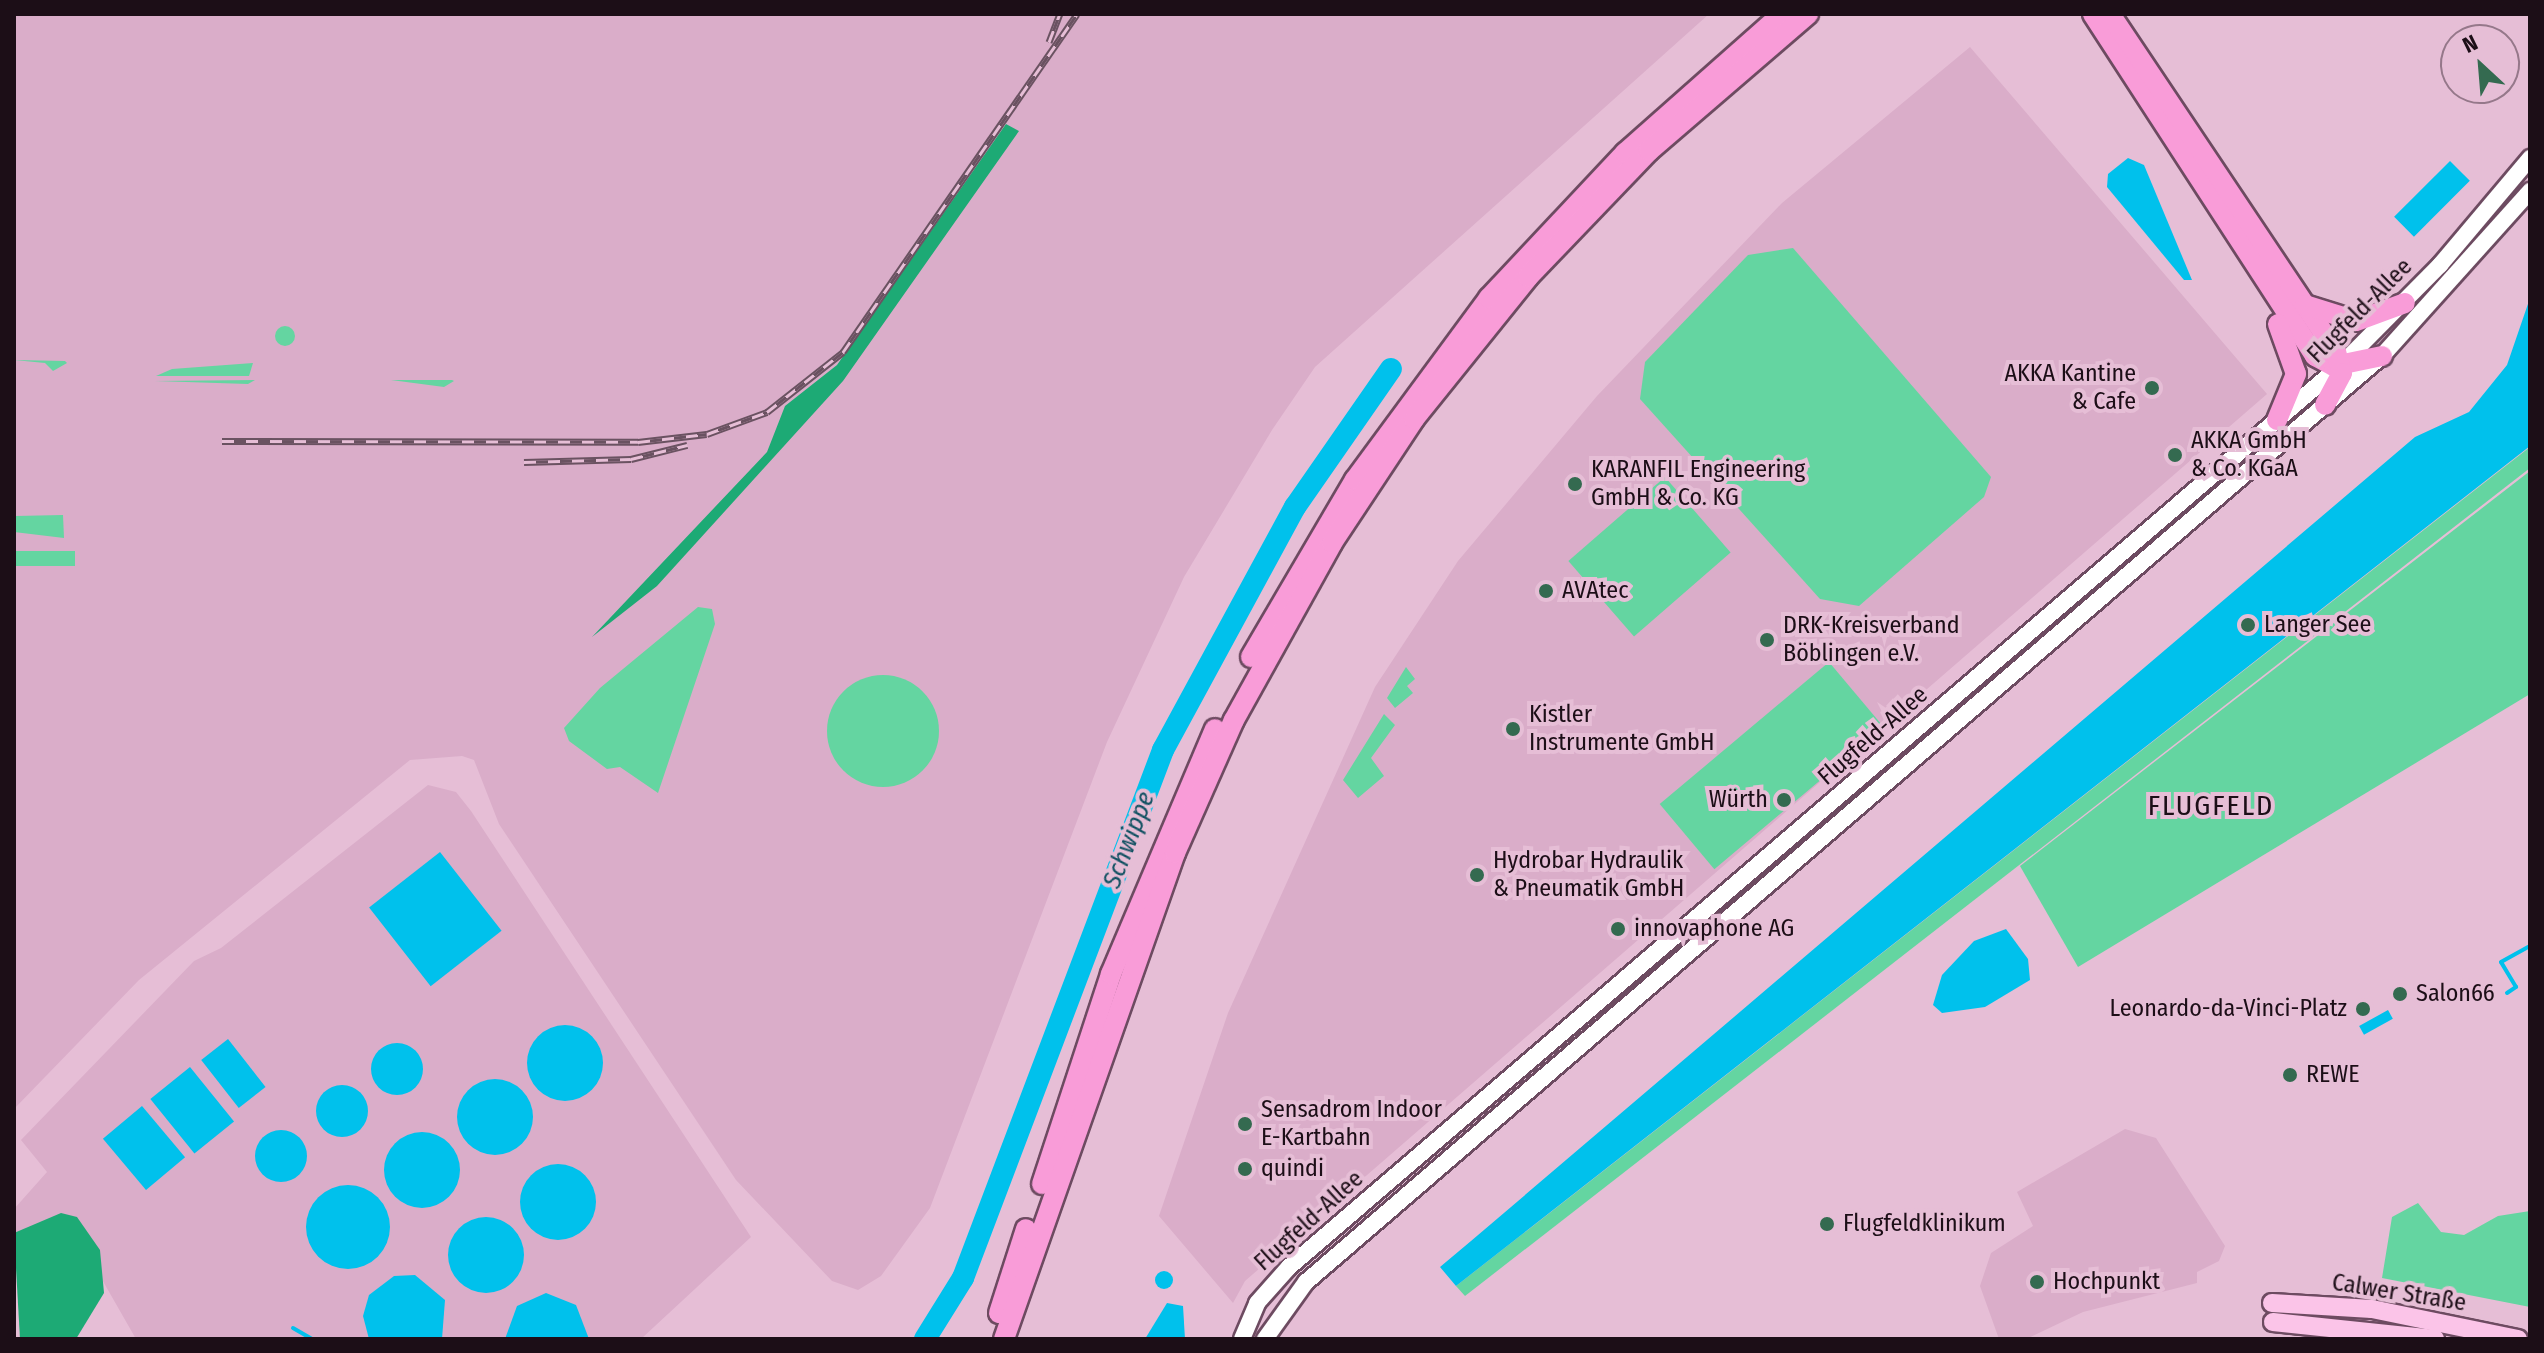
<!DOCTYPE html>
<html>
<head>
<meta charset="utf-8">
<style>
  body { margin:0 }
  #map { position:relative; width:2544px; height:1353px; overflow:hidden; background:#e6bed6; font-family:"Fira Sans Condensed",sans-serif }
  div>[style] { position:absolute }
  .built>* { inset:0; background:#daadc9 }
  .green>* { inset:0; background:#64d5a1; transform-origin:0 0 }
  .round { border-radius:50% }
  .forest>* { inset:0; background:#1daa75 }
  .water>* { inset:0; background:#00c1ec; transform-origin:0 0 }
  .stream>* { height:4px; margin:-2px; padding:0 2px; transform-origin:2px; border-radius:2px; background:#00c1ec }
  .river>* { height:22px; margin:-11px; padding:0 11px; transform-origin:11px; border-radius:11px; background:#00c1ec }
  .roads { filter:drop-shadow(2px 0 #6d4b61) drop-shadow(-2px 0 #6d4b61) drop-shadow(0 2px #6d4b61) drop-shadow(0 -2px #6d4b61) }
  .secondary>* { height:16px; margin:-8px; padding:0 8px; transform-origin:8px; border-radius:8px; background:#fff }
  .primary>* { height:18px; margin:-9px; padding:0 9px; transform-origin:9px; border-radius:9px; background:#fbc4e8 }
  .motorway>* { height:20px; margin:-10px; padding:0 10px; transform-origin:10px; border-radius:10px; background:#f99cd8 }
  .rail>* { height:7px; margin-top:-3.5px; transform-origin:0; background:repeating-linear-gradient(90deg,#e6bed6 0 12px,#6a5261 0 24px); box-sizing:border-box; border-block:2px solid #6a5261 }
  .dots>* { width:22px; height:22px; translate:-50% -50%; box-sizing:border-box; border:4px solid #e6bed6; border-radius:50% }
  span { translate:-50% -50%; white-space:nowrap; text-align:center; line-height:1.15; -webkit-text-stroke:8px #e6bed6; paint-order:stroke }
  .street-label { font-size:24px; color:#1c0e17 }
  .poi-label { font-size:24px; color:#1c0e17 }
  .right { translate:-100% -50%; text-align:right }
  .left { translate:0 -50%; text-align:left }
  .water-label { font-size:26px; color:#115162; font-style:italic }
  .quarter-label { font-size:28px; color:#1c0e17; letter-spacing:2px }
  .frame { position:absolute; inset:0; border:16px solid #1c0e17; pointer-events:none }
  .north { position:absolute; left:2440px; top:24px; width:80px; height:80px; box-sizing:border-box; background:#e6bed6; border:2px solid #95788a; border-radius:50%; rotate:334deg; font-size:22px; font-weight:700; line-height:32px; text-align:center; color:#1c0e17 }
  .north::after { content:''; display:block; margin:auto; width:28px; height:36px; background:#346a50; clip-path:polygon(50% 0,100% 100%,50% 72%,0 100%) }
</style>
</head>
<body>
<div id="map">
  <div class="built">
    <div style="clip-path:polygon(14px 14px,1709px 14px,1315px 367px,1272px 430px,1184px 577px,1107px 742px,930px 1208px,881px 1276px,858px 1290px,832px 1281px,736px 1180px,499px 824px,474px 760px,462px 756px,410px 760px,139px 980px,14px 1109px)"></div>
    <div style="clip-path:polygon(1970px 47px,2267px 394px,1245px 1281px,1233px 1303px,1159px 1216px,1228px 1013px,1375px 687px,1458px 561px,1597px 396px,1782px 203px)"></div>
    <div style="clip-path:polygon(428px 785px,456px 792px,471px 811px,751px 1237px,641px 1339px,136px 1339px,100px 1276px,14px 1233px,14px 1209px,47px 1172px,21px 1140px,194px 961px,221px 948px)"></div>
    <div style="clip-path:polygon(2125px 1129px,2156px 1138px,2225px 1246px,2219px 1261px,2197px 1272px,2197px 1283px,2083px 1312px,2026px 1339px,1999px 1339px,1980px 1286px,1991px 1253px,2033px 1226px,2017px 1192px)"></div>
  </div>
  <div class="green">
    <div style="clip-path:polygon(1793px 248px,1991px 477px,1984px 497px,1859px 606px,1820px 599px,1640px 399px,1645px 362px,1748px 255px)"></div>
    <div class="round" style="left:275px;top:326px;width:20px;height:20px"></div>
    <div style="clip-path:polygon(14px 360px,65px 361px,67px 363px,53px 371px,45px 363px)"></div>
    <div style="clip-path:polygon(253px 363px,249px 376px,156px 376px,172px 369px)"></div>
    <div style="clip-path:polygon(255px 380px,248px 384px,155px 381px)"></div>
    <div style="clip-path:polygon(391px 380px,452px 380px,454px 381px,444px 387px)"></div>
    <div style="clip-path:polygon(2530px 447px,2530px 468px,1465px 1296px,1456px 1286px)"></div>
    <div style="clip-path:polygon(2530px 471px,2530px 694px,2078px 967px,2020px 866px)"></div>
    <div style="left:1665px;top:477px;width:100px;height:128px;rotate:49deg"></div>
    <div style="clip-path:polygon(63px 515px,64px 538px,14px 532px,15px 516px)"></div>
    <div style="left:14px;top:551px;width:61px;height:15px"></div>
    <div style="clip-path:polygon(698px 607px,712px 609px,715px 624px,658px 793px,620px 767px,607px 769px,569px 741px,564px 728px,600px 688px)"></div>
    <div style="left:1829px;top:662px;width:85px;height:221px;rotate:50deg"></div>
    <div style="clip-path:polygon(1406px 667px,1415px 679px,1407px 686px,1413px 693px,1395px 708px,1387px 698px)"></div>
    <div class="round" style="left:827px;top:675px;width:112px;height:112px"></div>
    <div style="clip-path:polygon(1384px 714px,1395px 725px,1371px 758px,1384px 776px,1358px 798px,1343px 780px)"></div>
    <div style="clip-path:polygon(2418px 1203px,2441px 1232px,2464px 1235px,2498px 1216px,2530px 1211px,2530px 1307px,2382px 1278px,2392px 1217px)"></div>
  </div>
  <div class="forest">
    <div style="clip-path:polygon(1006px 124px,1019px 131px,843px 381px,657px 586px,592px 637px,767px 452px,785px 406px,837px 365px)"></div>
    <div style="clip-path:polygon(61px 1213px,77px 1217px,100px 1250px,104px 1293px,76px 1339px,20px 1339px,14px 1233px)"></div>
  </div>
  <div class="water">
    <div style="clip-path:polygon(2128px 158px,2144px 165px,2192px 280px,2184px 280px,2107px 187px,2108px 174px)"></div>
    <div style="left:2450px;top:161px;width:28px;height:79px;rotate:45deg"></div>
    <div style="clip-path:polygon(2530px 298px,2530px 446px,1456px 1286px,1440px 1267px,1471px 1241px,2415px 437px,2469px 412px,2507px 365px)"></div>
    <div style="left:440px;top:852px;width:100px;height:90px;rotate:52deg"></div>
    <div style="clip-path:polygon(2006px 929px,2028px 959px,2030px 980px,1985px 1007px,1942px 1013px,1933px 1005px,1942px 975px,1974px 941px)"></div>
    <div style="left:2388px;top:1010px;width:10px;height:33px;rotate:61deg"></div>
    <div class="round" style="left:527px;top:1025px;width:76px;height:76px"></div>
    <div style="left:228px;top:1039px;width:61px;height:34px;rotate:52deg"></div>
    <div class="round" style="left:371px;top:1043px;width:52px;height:52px"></div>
    <div style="left:190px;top:1067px;width:70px;height:51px;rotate:51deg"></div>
    <div class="round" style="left:457px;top:1079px;width:76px;height:76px"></div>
    <div class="round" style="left:316px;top:1085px;width:52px;height:52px"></div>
    <div style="left:142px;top:1106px;width:67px;height:51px;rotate:50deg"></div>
    <div class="round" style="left:255px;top:1130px;width:52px;height:52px"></div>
    <div class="round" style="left:384px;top:1132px;width:76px;height:76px"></div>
    <div class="round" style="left:520px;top:1164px;width:76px;height:76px"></div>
    <div class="round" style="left:306px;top:1185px;width:84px;height:84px"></div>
    <div class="round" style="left:448px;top:1217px;width:76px;height:76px"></div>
    <div class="round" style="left:1155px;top:1271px;width:18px;height:18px"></div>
    <div style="clip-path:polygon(415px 1275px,445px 1300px,442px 1339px,369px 1339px,363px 1316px,369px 1295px,394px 1276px)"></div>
    <div style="clip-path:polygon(546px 1293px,576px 1305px,589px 1339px,505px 1339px,517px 1306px)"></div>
    <div style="clip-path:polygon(1167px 1303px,1183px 1306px,1185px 1339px,1145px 1339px)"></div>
  </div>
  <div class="stream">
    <div style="left:2507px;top:993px;width:11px;rotate:-34deg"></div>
    <div style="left:2516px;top:987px;width:29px;rotate:-121deg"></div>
    <div style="left:2501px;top:962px;width:33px;rotate:-29deg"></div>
    <div style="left:293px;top:1328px;width:22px;rotate:30deg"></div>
    <div style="left:339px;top:1339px;width:3px"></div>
  </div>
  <div class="river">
    <div style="left:925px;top:1339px;width:72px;rotate:-58.1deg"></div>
    <div style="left:963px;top:1278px;width:565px;rotate:-69.25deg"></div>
    <div style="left:1163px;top:750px;width:277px;rotate:-61.5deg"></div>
    <div style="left:1295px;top:507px;width:168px;rotate:-55.2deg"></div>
  </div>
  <div class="roads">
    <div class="secondary">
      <div style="left:1242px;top:1339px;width:39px;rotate:-67deg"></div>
      <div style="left:1257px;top:1303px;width:48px;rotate:-48.4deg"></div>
      <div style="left:1289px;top:1267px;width:1386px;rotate:-40.61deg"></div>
      <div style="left:2341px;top:365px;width:141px;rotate:-45.3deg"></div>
      <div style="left:2440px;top:265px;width:140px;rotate:-49.9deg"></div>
      <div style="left:1265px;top:1339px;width:70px;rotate:-54.3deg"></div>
      <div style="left:1306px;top:1282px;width:1420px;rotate:-40.72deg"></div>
      <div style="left:2382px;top:356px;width:222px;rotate:-48.1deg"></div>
    </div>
    <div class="primary">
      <div style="left:2272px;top:1303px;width:100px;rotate:3.4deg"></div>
      <div style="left:2372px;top:1309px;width:149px;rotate:11.6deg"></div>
      <div style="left:2273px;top:1322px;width:163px;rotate:6deg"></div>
    </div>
    <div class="motorway">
      <div style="left:2093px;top:14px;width:408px;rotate:57deg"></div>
      <div style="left:2315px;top:356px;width:21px;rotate:28deg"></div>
      <div style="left:2334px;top:366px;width:49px;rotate:-11.8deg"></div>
      <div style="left:2110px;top:14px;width:407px;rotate:56.2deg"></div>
      <div style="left:2336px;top:352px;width:22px;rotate:74deg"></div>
      <div style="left:2342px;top:373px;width:36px;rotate:118deg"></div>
      <div style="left:2305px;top:305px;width:53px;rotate:17.4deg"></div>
      <div style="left:2356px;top:321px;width:52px;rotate:-20.2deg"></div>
      <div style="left:2277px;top:420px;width:50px;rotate:-67.6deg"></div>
      <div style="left:2296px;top:374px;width:53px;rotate:-109.8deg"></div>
      <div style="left:1251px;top:657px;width:205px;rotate:-59.6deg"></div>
      <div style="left:1355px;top:480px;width:226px;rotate:-53.6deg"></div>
      <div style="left:1489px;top:298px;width:199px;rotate:-46.8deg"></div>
      <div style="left:1625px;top:153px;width:210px;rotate:-41.5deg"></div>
      <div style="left:1042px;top:1184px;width:221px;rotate:-71.8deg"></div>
      <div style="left:1111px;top:974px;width:266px;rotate:-67deg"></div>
      <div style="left:999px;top:1313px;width:88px;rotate:-72.2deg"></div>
      <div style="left:1004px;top:1339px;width:515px;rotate:-70.62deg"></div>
      <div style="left:1175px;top:853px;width:145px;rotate:-66.1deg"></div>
      <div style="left:1234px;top:720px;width:202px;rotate:-61deg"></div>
      <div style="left:1332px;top:543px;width:149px;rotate:-56.5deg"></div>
      <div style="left:1414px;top:419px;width:182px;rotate:-51.2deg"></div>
      <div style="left:1528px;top:277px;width:175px;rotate:-46.2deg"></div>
      <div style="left:1649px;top:151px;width:210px;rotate:-40.7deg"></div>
    </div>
  </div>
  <div class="rail">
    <div style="left:1049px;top:42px;width:30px;rotate:-69deg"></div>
    <div style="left:222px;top:441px;width:416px;rotate:0.1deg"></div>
    <div style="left:638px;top:442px;width:69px;rotate:-6.6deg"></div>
    <div style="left:707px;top:434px;width:64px;rotate:-20.1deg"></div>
    <div style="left:767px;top:412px;width:97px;rotate:-38.3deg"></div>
    <div style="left:843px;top:352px;width:411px;rotate:-55.3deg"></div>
    <div style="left:524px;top:462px;width:107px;rotate:-1.6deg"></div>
    <div style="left:631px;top:459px;width:58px;rotate:-14deg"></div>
  </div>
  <div class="dots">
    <div style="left:2152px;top:388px;background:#346a50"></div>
    <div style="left:2175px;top:455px;background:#346a50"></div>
    <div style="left:1575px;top:484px;background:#346a50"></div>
    <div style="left:1546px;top:591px;background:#346a50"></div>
    <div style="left:2248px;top:625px;background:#346a50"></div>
    <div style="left:1767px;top:640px;background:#346a50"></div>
    <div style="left:1513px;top:729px;background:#346a50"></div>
    <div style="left:1784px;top:800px;background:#346a50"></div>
    <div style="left:1477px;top:875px;background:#346a50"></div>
    <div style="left:1618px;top:929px;background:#346a50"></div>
    <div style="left:2400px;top:994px;background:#346a50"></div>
    <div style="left:2363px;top:1009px;background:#346a50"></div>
    <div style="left:2290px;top:1075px;background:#346a50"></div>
    <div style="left:1245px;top:1124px;background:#346a50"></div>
    <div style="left:1245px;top:1169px;background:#346a50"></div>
    <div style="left:1827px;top:1224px;background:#346a50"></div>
    <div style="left:2037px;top:1282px;background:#346a50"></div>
  </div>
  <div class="street-label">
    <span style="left:2360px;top:311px;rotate:-45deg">Flugfeld-Allee</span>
    <span style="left:1873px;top:736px;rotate:-41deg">Flugfeld-Allee</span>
    <span style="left:1309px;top:1221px;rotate:-42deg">Flugfeld-Allee</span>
    <span style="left:2399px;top:1293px;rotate:9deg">Calwer Straße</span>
  </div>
  <div class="poi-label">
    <span class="right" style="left:2136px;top:388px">AKKA Kantine<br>&amp; Cafe</span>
    <span class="left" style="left:2191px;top:455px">AKKA GmbH<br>&amp; Co. KGaA</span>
    <span class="left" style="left:1591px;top:484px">KARANFIL Engineering<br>GmbH &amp; Co. KG</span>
    <span class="left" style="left:1562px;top:591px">AVAtec</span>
    <span class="left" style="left:2264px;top:625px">Langer See</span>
    <span class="left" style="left:1783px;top:640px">DRK-Kreisverband<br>Böblingen e.V.</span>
    <span class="left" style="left:1529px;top:729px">Kistler<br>Instrumente GmbH</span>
    <span class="right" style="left:1768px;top:800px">Würth</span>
    <span class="left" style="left:1493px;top:875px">Hydrobar Hydraulik<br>&amp; Pneumatik GmbH</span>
    <span class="left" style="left:1634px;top:929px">innovaphone AG</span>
    <span class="left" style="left:2416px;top:994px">Salon66</span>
    <span class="right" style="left:2347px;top:1009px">Leonardo-da-Vinci-Platz</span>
    <span class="left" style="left:2306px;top:1075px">REWE</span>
    <span class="left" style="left:1261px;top:1124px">Sensadrom Indoor<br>E-Kartbahn</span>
    <span class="left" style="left:1261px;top:1169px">quindi</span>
    <span class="left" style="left:1843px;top:1224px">Flugfeldklinikum</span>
    <span class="left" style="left:2053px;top:1282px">Hochpunkt</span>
  </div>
  <div class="water-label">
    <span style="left:1129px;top:840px;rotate:-69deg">Schwippe</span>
  </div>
  <div class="quarter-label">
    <span style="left:2211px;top:806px">FLUGFELD</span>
  </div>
  <div class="frame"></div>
  <div class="north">N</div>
</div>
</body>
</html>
